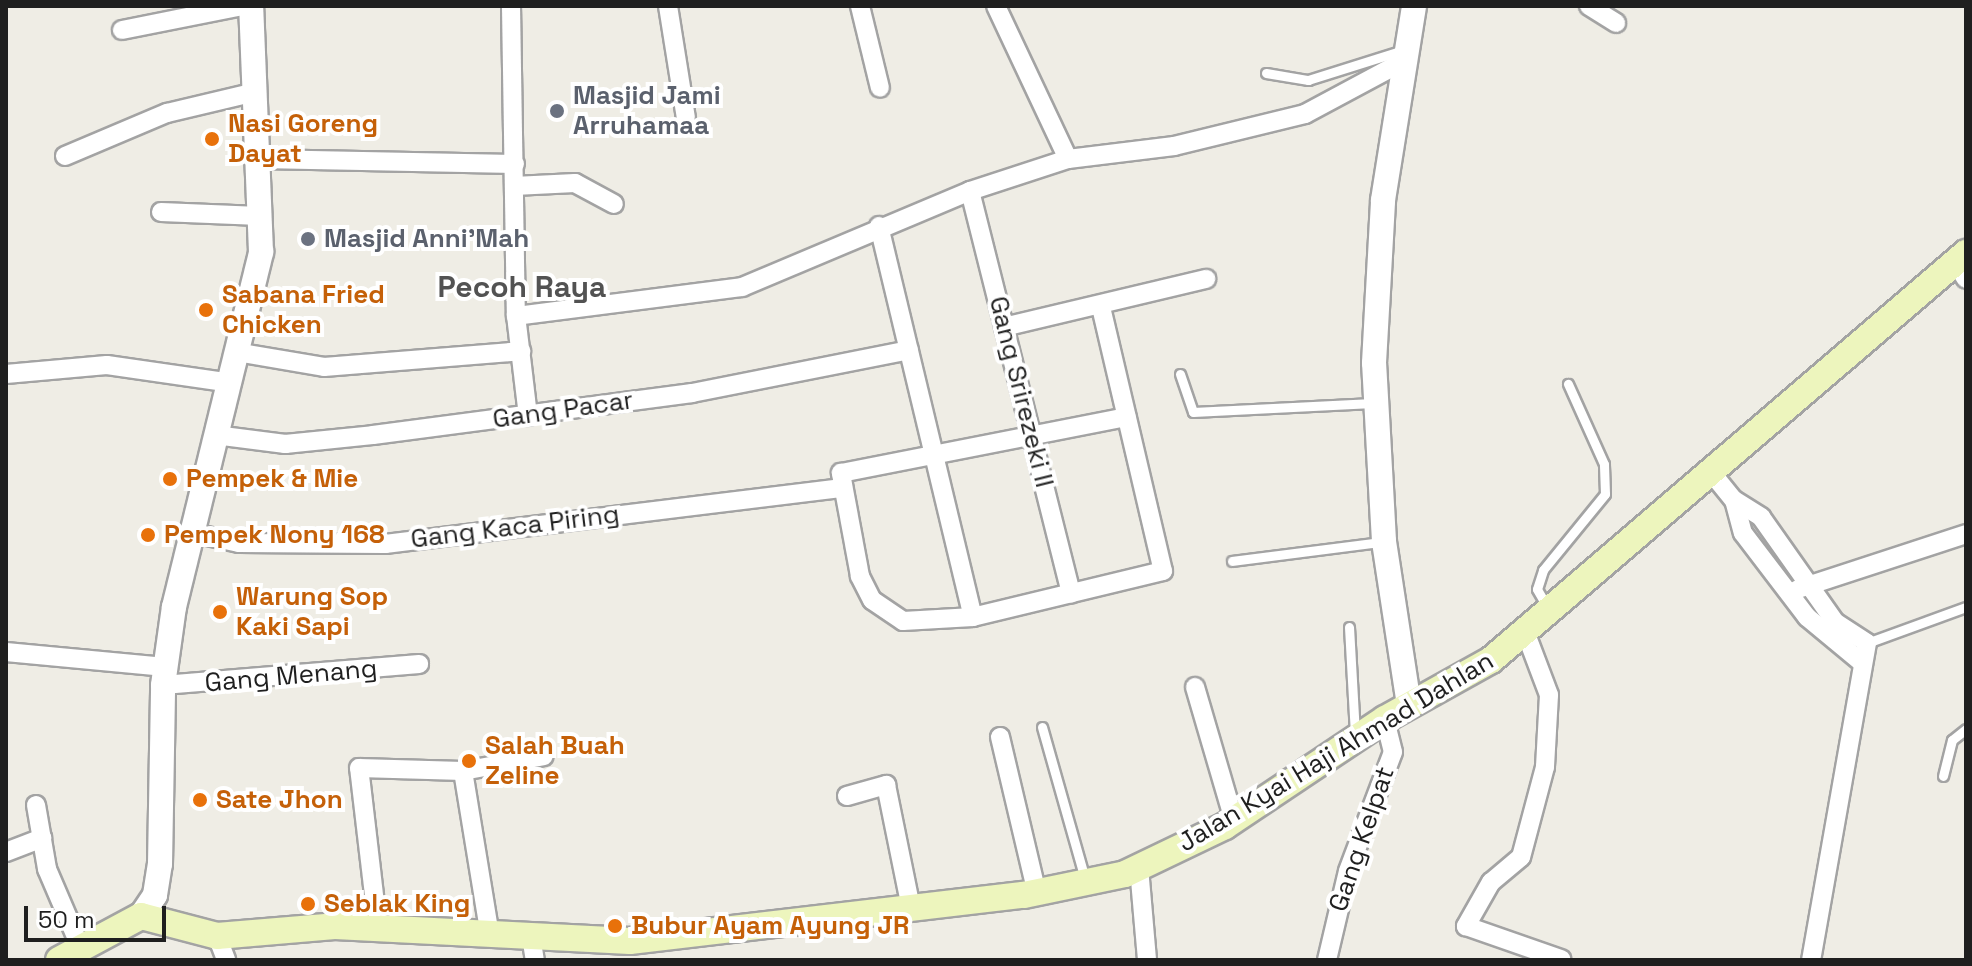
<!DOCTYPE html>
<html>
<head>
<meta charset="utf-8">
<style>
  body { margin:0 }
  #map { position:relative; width:1972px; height:966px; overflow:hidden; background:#efede5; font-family:"Space Grotesk",sans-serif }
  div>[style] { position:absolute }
  .roads { filter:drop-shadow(2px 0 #a3a3a3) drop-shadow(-2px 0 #a3a3a3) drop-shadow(0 2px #a3a3a3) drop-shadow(0 -2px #a3a3a3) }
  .service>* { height:9px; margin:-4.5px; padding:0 4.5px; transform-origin:4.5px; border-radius:4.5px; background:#fff }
  .minor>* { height:18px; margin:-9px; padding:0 9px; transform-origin:9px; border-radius:9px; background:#fff }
  .tertiary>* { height:24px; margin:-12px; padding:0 12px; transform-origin:12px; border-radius:12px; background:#fff }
  .secondary>* { height:26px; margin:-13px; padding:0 13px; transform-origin:13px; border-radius:13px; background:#edf5bd }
  .dots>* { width:22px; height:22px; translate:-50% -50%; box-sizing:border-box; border:4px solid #fff; border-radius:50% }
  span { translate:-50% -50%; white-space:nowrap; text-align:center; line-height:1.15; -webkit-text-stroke:8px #fff; paint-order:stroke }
  .worship-label { font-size:26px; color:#5b616d; font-weight:700 }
  .left { translate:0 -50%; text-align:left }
  .food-label { font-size:26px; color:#c56008; font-weight:700 }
  .street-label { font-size:26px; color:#1f1f1f }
  .quarter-label { font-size:30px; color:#525252; font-weight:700 }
  .frame { position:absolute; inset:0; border:8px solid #1f1f1f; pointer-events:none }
  .scale { position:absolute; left:24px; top:906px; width:142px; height:36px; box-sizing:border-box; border:4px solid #1f1f1f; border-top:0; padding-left:10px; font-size:24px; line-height:28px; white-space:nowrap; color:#1f1f1f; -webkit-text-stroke:6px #fff; paint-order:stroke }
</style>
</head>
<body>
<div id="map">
  <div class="roads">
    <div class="service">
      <div style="left:1266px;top:73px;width:43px;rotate:9.5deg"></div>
      <div style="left:1308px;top:80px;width:100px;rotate:-17.5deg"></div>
      <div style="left:1180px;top:374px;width:40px;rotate:71.1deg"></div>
      <div style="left:1193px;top:412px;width:180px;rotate:-2.9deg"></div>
      <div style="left:1232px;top:561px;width:150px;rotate:-7.3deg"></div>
      <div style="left:1549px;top:610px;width:24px;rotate:-120deg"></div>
      <div style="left:1537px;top:589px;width:20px;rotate:-72deg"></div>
      <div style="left:1543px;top:570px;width:98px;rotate:-50.8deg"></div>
      <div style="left:1605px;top:494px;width:30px;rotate:-92deg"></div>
      <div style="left:1604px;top:464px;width:88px;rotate:-114.2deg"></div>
      <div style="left:1349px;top:627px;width:108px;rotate:86.8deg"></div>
      <div style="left:1867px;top:643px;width:105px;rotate:-20deg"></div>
      <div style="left:1042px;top:727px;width:161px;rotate:74.2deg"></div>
      <div style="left:1943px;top:776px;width:37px;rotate:-76deg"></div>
      <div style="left:1952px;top:740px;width:18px;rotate:-38deg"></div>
    </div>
    <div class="minor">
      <div style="left:511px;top:6px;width:310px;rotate:89.1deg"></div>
      <div style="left:668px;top:6px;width:113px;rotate:80.9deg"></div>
      <div style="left:860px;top:6px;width:84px;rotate:76.3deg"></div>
      <div style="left:996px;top:6px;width:169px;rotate:64.8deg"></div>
      <div style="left:1589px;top:6px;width:32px;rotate:32deg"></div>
      <div style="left:122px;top:30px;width:122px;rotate:-11.3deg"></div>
      <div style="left:65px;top:156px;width:111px;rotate:-22.9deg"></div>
      <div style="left:167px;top:113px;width:91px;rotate:-13.3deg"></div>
      <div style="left:260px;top:159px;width:255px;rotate:1.1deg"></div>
      <div style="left:514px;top:186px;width:61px;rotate:-2.8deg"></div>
      <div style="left:575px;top:183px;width:44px;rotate:28.3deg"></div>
      <div style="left:970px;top:191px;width:415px;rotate:75.9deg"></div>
      <div style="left:161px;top:212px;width:99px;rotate:2.3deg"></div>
      <div style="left:879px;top:226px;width:402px;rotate:76.5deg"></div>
      <div style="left:1955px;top:262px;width:20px;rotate:57deg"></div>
      <div style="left:1101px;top:307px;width:271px;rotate:76.8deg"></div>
      <div style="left:1163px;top:571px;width:195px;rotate:166.4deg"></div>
      <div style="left:973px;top:617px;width:70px;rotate:176.7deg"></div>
      <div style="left:903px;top:621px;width:37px;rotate:-146deg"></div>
      <div style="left:872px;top:600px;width:27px;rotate:-117deg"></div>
      <div style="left:860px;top:576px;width:105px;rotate:-100.5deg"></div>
      <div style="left:841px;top:473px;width:291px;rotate:-11.1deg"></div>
      <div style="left:1004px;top:327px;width:208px;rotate:-13.4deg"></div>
      <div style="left:242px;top:353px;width:83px;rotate:9.7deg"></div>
      <div style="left:324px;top:367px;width:198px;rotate:-4.6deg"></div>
      <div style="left:6px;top:374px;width:101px;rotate:-5.1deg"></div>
      <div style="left:107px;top:365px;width:126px;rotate:8.2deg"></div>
      <div style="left:528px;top:416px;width:101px;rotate:-96.8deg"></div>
      <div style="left:516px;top:316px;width:228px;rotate:-7.3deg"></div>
      <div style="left:742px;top:287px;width:247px;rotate:-22.8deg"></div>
      <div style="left:970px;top:191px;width:103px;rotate:-18.1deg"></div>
      <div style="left:1068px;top:159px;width:107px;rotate:-7deg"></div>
      <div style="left:1174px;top:146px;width:135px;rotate:-13.7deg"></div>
      <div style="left:1305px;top:114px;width:108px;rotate:-28.2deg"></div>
      <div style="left:215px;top:435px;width:71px;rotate:7.3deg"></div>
      <div style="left:285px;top:444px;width:88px;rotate:-5.8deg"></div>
      <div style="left:373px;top:435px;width:322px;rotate:-7.5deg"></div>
      <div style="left:692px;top:393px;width:221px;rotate:-11.2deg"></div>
      <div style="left:1711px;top:472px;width:36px;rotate:51deg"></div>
      <div style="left:1734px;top:500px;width:32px;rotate:32deg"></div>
      <div style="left:1761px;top:517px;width:128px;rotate:54.8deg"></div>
      <div style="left:1835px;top:622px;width:38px;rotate:33deg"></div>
      <div style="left:1867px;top:643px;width:322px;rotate:100deg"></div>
      <div style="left:1734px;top:500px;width:34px;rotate:75deg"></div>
      <div style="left:1743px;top:533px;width:106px;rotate:52.7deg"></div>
      <div style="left:1807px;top:617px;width:69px;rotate:39.7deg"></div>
      <div style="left:189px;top:532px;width:51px;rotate:12.4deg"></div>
      <div style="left:239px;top:543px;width:146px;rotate:0.4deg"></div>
      <div style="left:385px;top:544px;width:459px;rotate:-7deg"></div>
      <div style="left:1798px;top:589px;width:177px;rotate:-18.1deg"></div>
      <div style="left:1526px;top:634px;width:65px;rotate:69.3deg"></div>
      <div style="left:1549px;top:695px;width:72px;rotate:93.2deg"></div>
      <div style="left:1545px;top:767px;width:93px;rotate:104.9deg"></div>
      <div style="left:1521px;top:857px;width:39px;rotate:140deg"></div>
      <div style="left:1491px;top:882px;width:51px;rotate:119.6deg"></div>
      <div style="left:1466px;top:926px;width:101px;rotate:19.2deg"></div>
      <div style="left:6px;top:652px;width:160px;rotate:5.4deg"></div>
      <div style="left:163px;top:685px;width:257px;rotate:-4.7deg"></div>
      <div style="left:1195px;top:687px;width:139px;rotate:73.7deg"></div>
      <div style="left:1000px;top:737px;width:160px;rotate:76.7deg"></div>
      <div style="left:463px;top:771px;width:166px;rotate:80.7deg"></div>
      <div style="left:847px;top:796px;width:41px;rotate:-15.8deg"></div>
      <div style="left:886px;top:785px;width:126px;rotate:78.5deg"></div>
      <div style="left:36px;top:805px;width:65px;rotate:80.2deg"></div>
      <div style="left:47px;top:869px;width:84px;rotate:66.8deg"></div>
      <div style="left:6px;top:852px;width:39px;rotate:-21deg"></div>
      <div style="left:1139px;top:868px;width:92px;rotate:85deg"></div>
      <div style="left:378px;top:929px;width:162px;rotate:-96.7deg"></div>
      <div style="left:359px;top:768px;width:104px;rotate:1.7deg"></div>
      <div style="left:463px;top:771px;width:82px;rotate:-10.5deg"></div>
      <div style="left:217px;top:936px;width:26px;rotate:69deg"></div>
      <div style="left:531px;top:936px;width:24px;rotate:81deg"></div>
      <div style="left:1327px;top:960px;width:91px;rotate:-76.7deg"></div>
      <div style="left:1348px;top:871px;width:127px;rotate:-69.3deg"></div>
      <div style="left:1393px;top:752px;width:34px;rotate:-104deg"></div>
    </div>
    <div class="tertiary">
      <div style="left:1409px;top:705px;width:166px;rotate:-98.7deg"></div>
      <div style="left:1384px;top:541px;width:178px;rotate:-93.2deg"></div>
      <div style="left:1374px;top:363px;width:163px;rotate:-86.8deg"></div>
      <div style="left:1383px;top:200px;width:196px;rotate:-80.9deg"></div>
      <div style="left:141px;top:916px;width:25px;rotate:-56deg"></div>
      <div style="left:155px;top:895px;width:31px;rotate:-81deg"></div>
      <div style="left:160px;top:864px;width:179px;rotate:-89deg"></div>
      <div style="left:163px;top:685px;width:79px;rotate:-82deg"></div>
      <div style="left:174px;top:607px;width:366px;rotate:-76.2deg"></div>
      <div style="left:261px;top:252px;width:246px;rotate:-92.3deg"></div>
    </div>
    <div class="secondary">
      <div style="left:59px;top:960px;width:93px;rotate:-28.2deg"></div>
      <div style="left:141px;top:916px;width:79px;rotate:14.7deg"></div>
      <div style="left:217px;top:936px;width:118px;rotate:-4.8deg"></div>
      <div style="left:335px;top:926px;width:295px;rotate:2.9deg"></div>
      <div style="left:630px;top:941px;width:397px;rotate:-6.7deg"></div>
      <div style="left:1024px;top:895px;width:103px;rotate:-11.7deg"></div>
      <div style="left:1125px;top:874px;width:111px;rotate:-25.6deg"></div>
      <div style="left:1225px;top:826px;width:192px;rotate:-33.8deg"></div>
      <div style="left:1385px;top:719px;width:121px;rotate:-29.1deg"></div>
      <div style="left:1491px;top:660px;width:626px;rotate:-40.59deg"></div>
    </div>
  </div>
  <div class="dots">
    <div style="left:557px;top:111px;background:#6b7280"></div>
    <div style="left:212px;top:139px;background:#e8710a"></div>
    <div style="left:308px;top:239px;background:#6b7280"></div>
    <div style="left:206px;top:310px;background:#e8710a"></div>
    <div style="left:170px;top:479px;background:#e8710a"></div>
    <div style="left:148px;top:535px;background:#e8710a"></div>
    <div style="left:220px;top:612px;background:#e8710a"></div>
    <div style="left:469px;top:761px;background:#e8710a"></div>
    <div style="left:200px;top:800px;background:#e8710a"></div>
    <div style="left:308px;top:904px;background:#e8710a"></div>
    <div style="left:615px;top:926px;background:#e8710a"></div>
  </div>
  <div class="worship-label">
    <span class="left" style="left:573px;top:111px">Masjid Jami<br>Arruhamaa</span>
    <span class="left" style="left:324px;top:239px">Masjid Anni'Mah</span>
  </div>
  <div class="food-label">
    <span class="left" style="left:228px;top:139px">Nasi Goreng<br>Dayat</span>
    <span class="left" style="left:222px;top:310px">Sabana Fried<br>Chicken</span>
    <span class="left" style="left:186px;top:479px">Pempek &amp; Mie</span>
    <span class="left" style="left:164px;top:535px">Pempek Nony 168</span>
    <span class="left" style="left:236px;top:612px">Warung Sop<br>Kaki Sapi</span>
    <span class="left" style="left:485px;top:761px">Salah Buah<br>Zeline</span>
    <span class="left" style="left:216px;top:800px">Sate Jhon</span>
    <span class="left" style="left:324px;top:904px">Seblak King</span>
    <span class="left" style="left:631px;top:926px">Bubur Ayam Ayung JR</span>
  </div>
  <div class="street-label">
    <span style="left:1021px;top:392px;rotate:76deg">Gang Srirezeki II</span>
    <span style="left:563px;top:410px;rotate:-8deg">Gang Pacar</span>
    <span style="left:515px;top:527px;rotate:-7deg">Gang Kaca Piring</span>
    <span style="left:291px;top:676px;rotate:-5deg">Gang Menang</span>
    <span style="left:1336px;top:752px;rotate:-31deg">Jalan Kyai Haji Ahmad Dahlan</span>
    <span style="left:1362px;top:839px;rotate:-71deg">Gang Kelpat</span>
  </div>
  <div class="quarter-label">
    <span style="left:522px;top:287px">Pecoh Raya</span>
  </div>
  <div class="frame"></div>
  <div class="scale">50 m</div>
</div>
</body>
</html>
